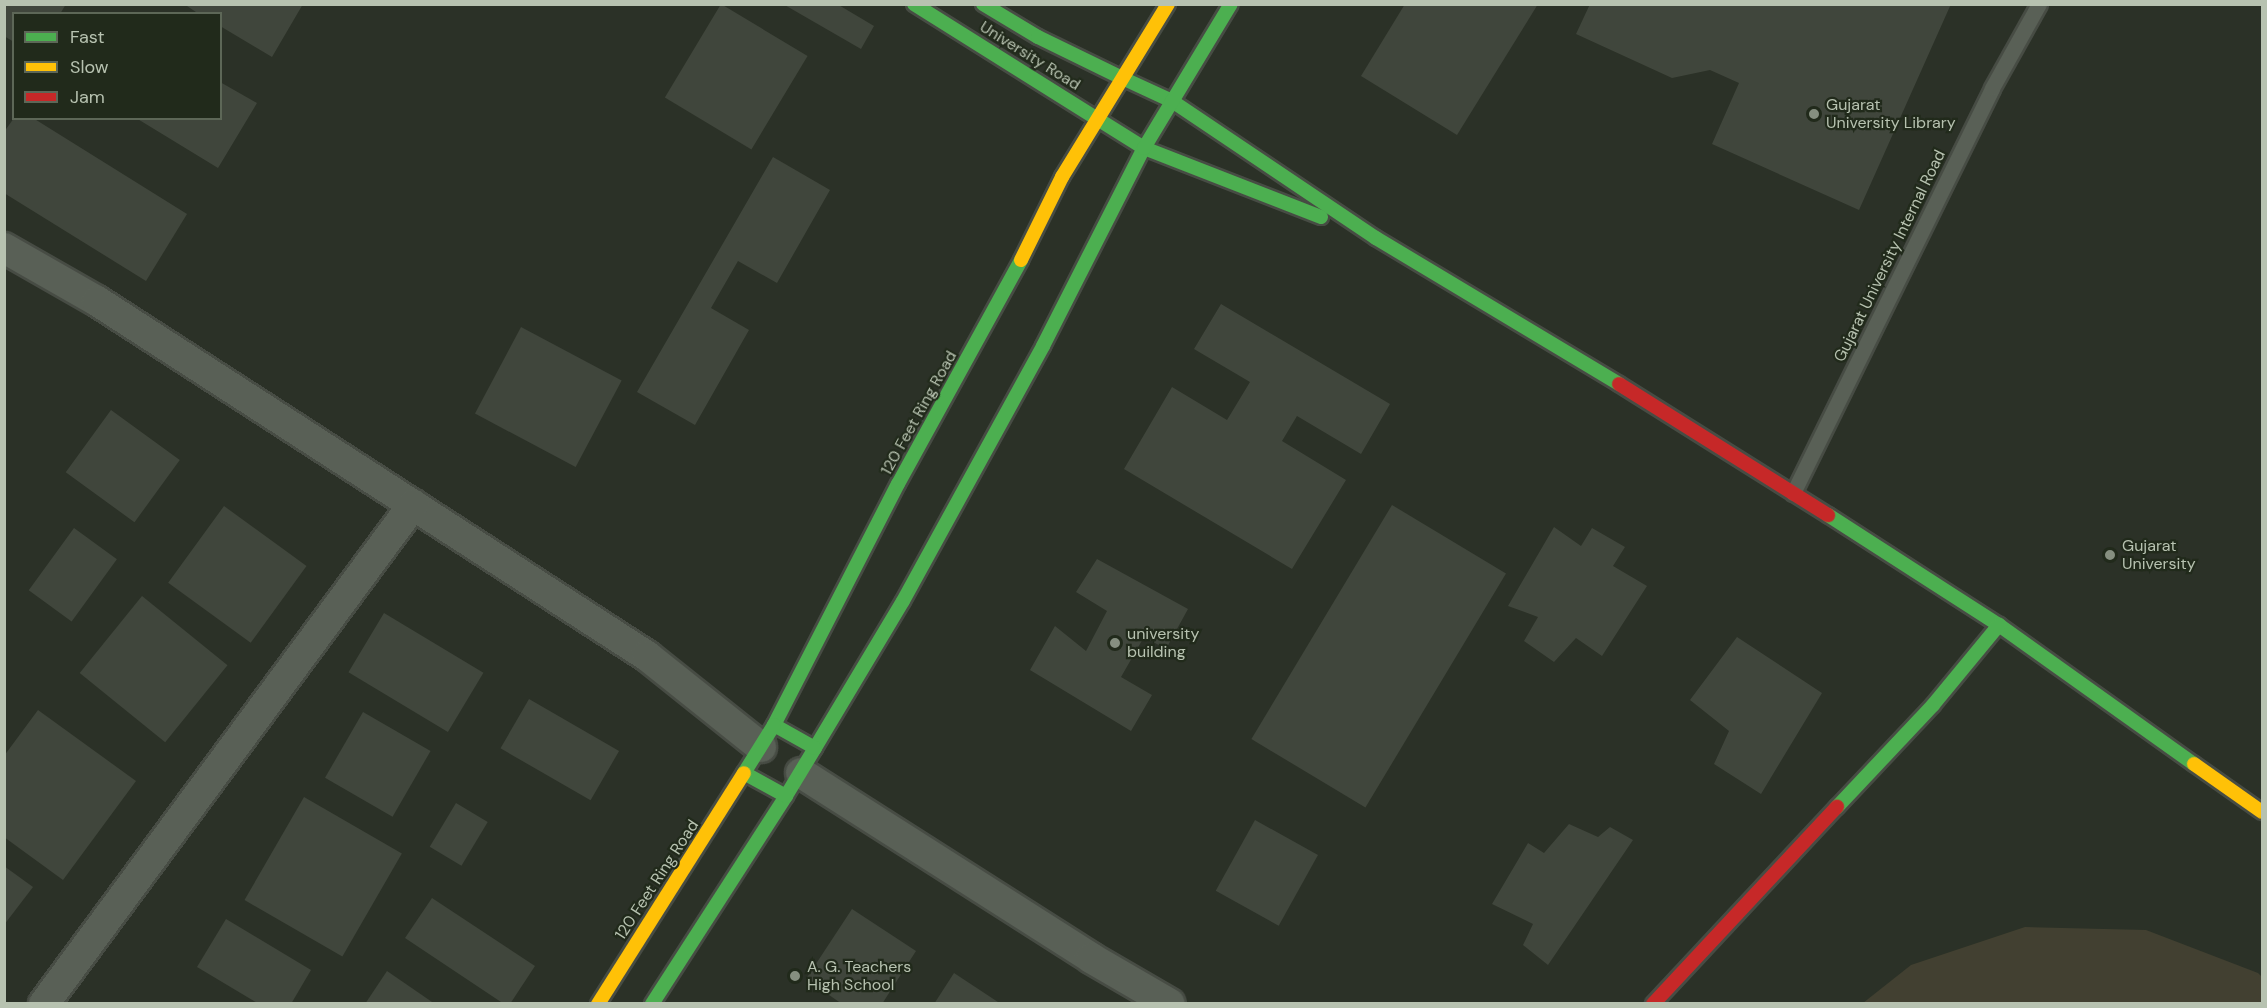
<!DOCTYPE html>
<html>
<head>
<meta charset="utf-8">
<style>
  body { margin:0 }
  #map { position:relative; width:2267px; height:1008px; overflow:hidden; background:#2b3127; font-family:"DM Sans",sans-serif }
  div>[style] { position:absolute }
  .green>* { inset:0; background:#424031 }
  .building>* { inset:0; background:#40463c; transform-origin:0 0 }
  .roads { filter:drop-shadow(2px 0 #474c44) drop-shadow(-2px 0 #474c44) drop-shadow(0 2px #474c44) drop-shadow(0 -2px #474c44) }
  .lane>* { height:15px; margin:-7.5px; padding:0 7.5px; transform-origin:7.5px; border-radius:7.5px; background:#596056 }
  .street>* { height:30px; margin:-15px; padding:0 15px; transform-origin:15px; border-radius:15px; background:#596056 }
  .fast>* { height:14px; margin:-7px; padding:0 7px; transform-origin:7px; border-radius:7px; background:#4caf50 }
  .slow>* { height:14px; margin:-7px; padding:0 7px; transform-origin:7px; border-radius:7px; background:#ffc107 }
  .jam>* { height:14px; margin:-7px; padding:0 7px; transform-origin:7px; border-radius:7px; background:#c62828 }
  .dots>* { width:16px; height:16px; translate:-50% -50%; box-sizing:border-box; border:3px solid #212a1b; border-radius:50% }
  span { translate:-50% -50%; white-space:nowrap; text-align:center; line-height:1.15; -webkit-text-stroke:4.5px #212a1b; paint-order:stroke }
  .street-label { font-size:16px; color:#b7c2b0 }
  .poi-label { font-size:16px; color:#b7c2b0 }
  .left { translate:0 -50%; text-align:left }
  .frame { position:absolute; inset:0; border:6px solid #b7c2b0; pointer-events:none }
  .legend { position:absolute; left:12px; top:12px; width:210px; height:108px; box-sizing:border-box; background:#212a1b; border:2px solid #5d6757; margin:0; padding:8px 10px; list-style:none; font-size:18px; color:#b7c2b0 }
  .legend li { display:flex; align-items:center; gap:12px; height:30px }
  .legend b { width:30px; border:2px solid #5d6757 }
</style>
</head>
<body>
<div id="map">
  <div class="green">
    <div style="clip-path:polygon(2025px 927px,2146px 930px,2258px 973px,2262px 977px,2262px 1003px,1863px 1003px,1911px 965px)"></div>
  </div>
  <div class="building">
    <div style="clip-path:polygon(4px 4px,66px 4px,60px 14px,14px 14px,14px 42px,4px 36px)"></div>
    <div style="clip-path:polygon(184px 4px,303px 4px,272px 57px,220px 26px,220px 14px,199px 14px)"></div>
    <div style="left:721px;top:4px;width:101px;height:109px;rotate:31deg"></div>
    <div style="clip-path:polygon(783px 4px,837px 4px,874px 26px,861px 49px)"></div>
    <div style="clip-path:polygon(1405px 4px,1538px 4px,1457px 135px,1361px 76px)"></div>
    <div style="clip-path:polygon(1590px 4px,1951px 4px,1859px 210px,1712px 144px,1739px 83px,1710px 70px,1672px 78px,1576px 34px)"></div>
    <div style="clip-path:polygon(220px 82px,257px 103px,218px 168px,136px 118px,220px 118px)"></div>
    <div style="clip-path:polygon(14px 118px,33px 118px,187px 214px,146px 281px,4px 193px,4px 132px)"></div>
    <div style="clip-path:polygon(773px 157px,830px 190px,777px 283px,738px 261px,711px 308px,749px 330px,695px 425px,637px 392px)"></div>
    <div style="clip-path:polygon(1221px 304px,1390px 404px,1361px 454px,1297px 416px,1282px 441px,1346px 480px,1292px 569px,1124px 469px,1172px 387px,1227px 420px,1250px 382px,1194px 349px)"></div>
    <div style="left:521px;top:327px;width:114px;height:98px;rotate:28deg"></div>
    <div style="left:111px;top:410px;width:85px;height:77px;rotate:36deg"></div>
    <div style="left:1392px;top:505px;width:133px;height:273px;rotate:31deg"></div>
    <div style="left:224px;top:506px;width:102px;height:95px;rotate:36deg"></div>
    <div style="clip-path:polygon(1554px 527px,1581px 546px,1592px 528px,1625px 547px,1613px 566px,1647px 586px,1602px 656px,1576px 638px,1554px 662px,1524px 641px,1538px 617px,1508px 606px)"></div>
    <div style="left:74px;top:528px;width:53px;height:77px;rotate:36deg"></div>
    <div style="clip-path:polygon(1097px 559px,1188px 609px,1166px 649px,1144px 637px,1121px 677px,1152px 695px,1131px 731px,1030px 670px,1055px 626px,1086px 651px,1107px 611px,1076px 592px)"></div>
    <div style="left:142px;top:596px;width:110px;height:99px;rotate:39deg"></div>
    <div style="left:384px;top:613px;width:116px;height:69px;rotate:31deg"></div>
    <div style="clip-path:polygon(1737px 637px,1822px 693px,1761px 794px,1714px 764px,1729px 731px,1690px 700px)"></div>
    <div style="left:529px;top:699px;width:104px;height:57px;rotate:30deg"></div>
    <div style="clip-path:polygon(38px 710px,136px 781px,63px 880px,4px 837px,4px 756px)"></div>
    <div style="left:363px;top:712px;width:78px;height:76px;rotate:30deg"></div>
    <div style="left:304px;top:797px;width:113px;height:119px;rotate:30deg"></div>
    <div style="left:456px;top:803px;width:37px;height:51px;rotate:31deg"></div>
    <div style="left:1255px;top:820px;width:72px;height:81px;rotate:29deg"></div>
    <div style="clip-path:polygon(1569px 824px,1598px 837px,1610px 827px,1633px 840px,1548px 965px,1523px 945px,1533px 924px,1492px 904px,1528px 843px,1544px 853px)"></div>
    <div style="clip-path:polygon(4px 866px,33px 887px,4px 925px)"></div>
    <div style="clip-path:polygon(432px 898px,535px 966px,510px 1004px,504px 1004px,405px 938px)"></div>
    <div style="clip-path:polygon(852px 909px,916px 951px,882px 1004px,842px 1004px,806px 979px)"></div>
    <div style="clip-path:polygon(226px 919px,311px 970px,291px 1004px,259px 1004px,197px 967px)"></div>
    <div style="clip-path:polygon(387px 971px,435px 1004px,365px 1004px)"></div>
    <div style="clip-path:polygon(954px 973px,1001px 1004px,934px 1004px)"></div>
  </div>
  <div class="roads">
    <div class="lane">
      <div style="left:1793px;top:493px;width:451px;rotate:-63.8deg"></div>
      <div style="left:1992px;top:88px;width:96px;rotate:-60.8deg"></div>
    </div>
    <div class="street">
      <div style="left:4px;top:248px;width:107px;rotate:29.7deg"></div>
      <div style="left:97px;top:301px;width:655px;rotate:32.84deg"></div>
      <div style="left:647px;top:656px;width:146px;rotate:38.6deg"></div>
      <div style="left:801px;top:773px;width:344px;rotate:32.5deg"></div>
      <div style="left:1091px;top:958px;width:91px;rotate:30.2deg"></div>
      <div style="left:44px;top:1004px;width:621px;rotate:-53.52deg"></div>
    </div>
    <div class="fast">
      <div style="left:914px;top:4px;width:215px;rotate:32.1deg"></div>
      <div style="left:983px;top:4px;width:64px;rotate:31deg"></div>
      <div style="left:1038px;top:37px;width:91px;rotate:26deg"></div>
      <div style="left:1120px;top:77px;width:57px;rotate:24.8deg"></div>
      <div style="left:1172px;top:101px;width:246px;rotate:33.9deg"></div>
      <div style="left:1376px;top:238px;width:283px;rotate:31deg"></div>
      <div style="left:1096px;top:118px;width:57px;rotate:32deg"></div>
      <div style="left:1144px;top:148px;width:190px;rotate:21.3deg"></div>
      <div style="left:1828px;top:515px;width:203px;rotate:32.8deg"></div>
      <div style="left:1999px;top:625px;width:239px;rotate:35.5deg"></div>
      <div style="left:774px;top:725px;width:271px;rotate:-62.8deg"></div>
      <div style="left:898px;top:484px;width:256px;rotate:-61.2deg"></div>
      <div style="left:815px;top:748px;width:171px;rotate:-59.1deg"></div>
      <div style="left:903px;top:601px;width:291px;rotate:-61.2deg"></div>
      <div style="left:1043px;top:346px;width:222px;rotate:-63deg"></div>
      <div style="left:1144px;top:148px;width:168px;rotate:-58.9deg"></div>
      <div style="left:1837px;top:807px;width:140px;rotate:-46.7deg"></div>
      <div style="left:1933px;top:705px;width:104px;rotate:-50.5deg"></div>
      <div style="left:652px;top:1004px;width:247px;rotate:-57.2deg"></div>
      <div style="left:786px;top:796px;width:56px;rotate:-58.9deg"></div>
      <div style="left:815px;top:748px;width:47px;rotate:-150.7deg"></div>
      <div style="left:774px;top:725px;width:57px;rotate:122deg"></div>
      <div style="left:744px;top:773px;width:48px;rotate:28.7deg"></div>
    </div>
    <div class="slow">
      <div style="left:1021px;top:260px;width:93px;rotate:-63.7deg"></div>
      <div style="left:1062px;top:177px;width:203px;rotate:-58.5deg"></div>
      <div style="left:2194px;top:764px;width:83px;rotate:35.2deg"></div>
      <div style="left:598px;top:1004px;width:273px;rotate:-57.7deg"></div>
    </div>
    <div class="jam">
      <div style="left:1619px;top:384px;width:247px;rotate:32.1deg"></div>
      <div style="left:1653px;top:1004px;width:270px;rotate:-47deg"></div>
    </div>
  </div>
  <div class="dots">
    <div style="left:1814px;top:114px;background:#868f80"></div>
    <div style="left:2110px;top:555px;background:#868f80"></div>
    <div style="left:1115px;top:643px;background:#868f80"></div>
    <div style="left:795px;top:976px;background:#868f80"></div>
  </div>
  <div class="street-label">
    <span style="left:1030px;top:56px;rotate:32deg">University Road</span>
    <span style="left:1890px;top:256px;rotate:-64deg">Gujarat University Internal Road</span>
    <span style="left:919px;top:413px;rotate:-61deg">120 Feet Ring Road</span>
    <span style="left:657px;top:880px;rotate:-57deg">120 Feet Ring Road</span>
  </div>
  <div class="poi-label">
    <span class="left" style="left:1826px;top:114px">Gujarat<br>University Library</span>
    <span class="left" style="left:2122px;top:555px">Gujarat<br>University</span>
    <span class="left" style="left:1127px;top:643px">university<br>building</span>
    <span class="left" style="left:807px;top:976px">A. G. Teachers<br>High School</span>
  </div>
  <div class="frame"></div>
  <ul class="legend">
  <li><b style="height:8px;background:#4caf50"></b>Fast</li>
  <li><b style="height:8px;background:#ffc107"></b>Slow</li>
  <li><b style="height:8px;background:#c62828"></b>Jam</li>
  </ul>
</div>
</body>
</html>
